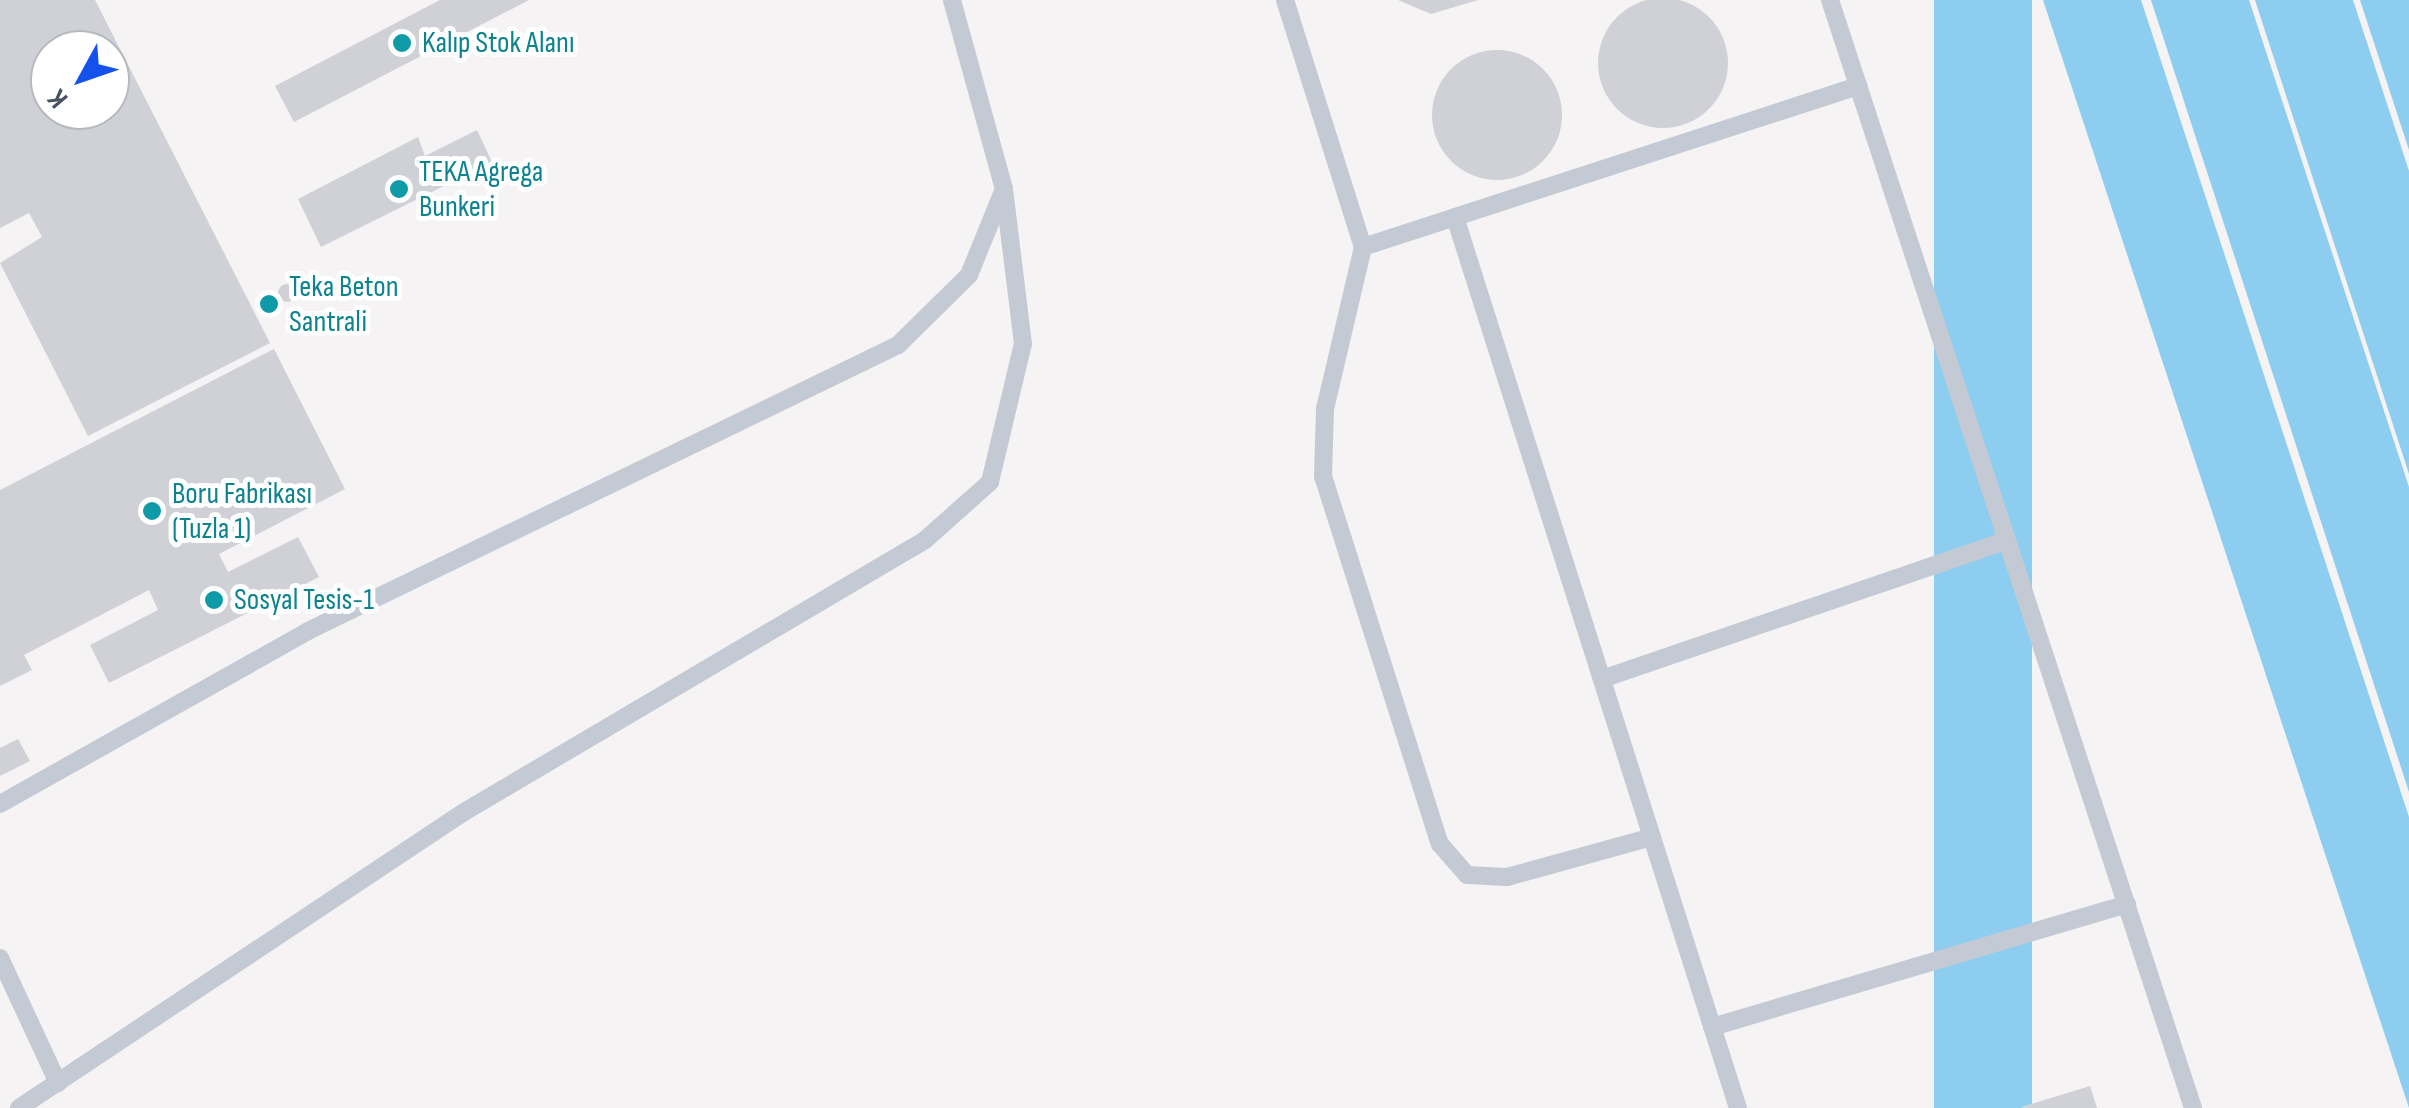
<!DOCTYPE html>
<html>
<head>
<meta charset="utf-8">
<style>
  body { margin:0 }
  #map { position:relative; width:2409px; height:1108px; overflow:hidden; background:#f5f3f3; font-family:"Sofia Sans Condensed",sans-serif }
  div>[style] { position:absolute }
  .water>* { inset:0; background:#8dcdf0; transform-origin:0 0 }
  .building>* { inset:0; background:#cfd1d7 }
  .round { border-radius:50% }
  .lane>* { height:18px; margin:-9px; padding:0 9px; transform-origin:9px; border-radius:9px; background:#c3cad4 }
  .dots>* { width:28px; height:28px; translate:-50% -50%; box-sizing:border-box; border:5px solid #fff; border-radius:50% }
  span { translate:-50% -50%; white-space:nowrap; text-align:center; line-height:1.15; -webkit-text-stroke:10px #fff; paint-order:stroke }
  .culture-label { font-size:30px; color:#0d838f }
  .left { translate:0 -50%; text-align:left }
  .north { position:absolute; left:30px; top:30px; width:100px; height:100px; box-sizing:border-box; background:#fff; border:2px solid #b6bac0; border-radius:50%; rotate:230deg; font-size:28px; font-weight:700; line-height:40px; text-align:center; color:#495261 }
  .north::after { content:''; display:block; margin:auto; width:35px; height:45px; background:#1552ed; clip-path:polygon(50% 0,100% 100%,50% 72%,0 100%) }
</style>
</head>
<body>
<div id="map">
  <div class="water">
    <div style="left:1934px;top:0;width:98px;height:1165px"></div>
    <div style="clip-path:polygon(2043px 0,2141px 0,2409px 817px,2409px 1108px)"></div>
    <div style="clip-path:polygon(2151px 0,2249px 0,2409px 487px,2409px 792px)"></div>
    <div style="clip-path:polygon(2255px 0,2353px 0,2409px 171px,2409px 474px)"></div>
    <div style="clip-path:polygon(2360px 0,2409px 0,2409px 150px)"></div>
  </div>
  <div class="building">
    <div class="round" style="left:1598px;top:-2px;width:130px;height:130px"></div>
    <div style="clip-path:polygon(evenodd,0 0,95px 0,270px 343px,88px 436px,0 263px,42px 237px,29px 213px,0 228px,0 0,50px 50px,110px 50px,110px 110px,50px 110px,50px 50px)"></div>
    <div style="clip-path:polygon(440px 0,529px 0,294px 122px,275px 86px)"></div>
    <div style="clip-path:polygon(1398px 0,1478px 0,1431px 14px)"></div>
    <div class="round" style="left:1432px;top:50px;width:130px;height:130px"></div>
    <div style="clip-path:polygon(477px 130px,492px 162px,321px 247px,298px 199px,418px 137px,425px 156px)"></div>
    <div class="round" style="left:295px;top:277px;width:18px;height:18px"></div>
    <div class="round" style="left:278px;top:284px;width:18px;height:18px"></div>
    <div class="round" style="left:260px;top:294px;width:18px;height:18px"></div>
    <div style="clip-path:polygon(274px 349px,345px 489px,219px 554px,228px 572px,298px 537px,319px 577px,109px 683px,90px 645px,158px 610px,149px 590px,24px 655px,32px 670px,0 686px,0 490px)"></div>
    <div style="clip-path:polygon(18px 739px,30px 761px,0 776px,0 748px)"></div>
    <div style="clip-path:polygon(2090px 1086px,2097px 1108px,2022px 1108px,2021px 1107px)"></div>
  </div>
  <div class="lane">
    <div style="left:1285px;top:0;width:259px;rotate:72.5deg"></div>
    <div style="left:1363px;top:247px;width:521px;rotate:-18.02deg"></div>
    <div style="left:1830px;top:0;width:1166px;rotate:71.86deg"></div>
    <div style="left:1455px;top:217px;width:935px;rotate:72.38deg"></div>
    <div style="left:1363px;top:247px;width:166px;rotate:103.2deg"></div>
    <div style="left:1325px;top:409px;width:67px;rotate:91.7deg"></div>
    <div style="left:1323px;top:476px;width:386px;rotate:72.4deg"></div>
    <div style="left:1440px;top:844px;width:41px;rotate:48.9deg"></div>
    <div style="left:1467px;top:875px;width:40px;rotate:2.9deg"></div>
    <div style="left:1507px;top:877px;width:150px;rotate:-15.4deg"></div>
    <div style="left:1602px;top:679px;width:428px;rotate:-18.9deg"></div>
    <div style="left:0;top:804px;width:353px;rotate:-29.3deg"></div>
    <div style="left:308px;top:631px;width:656px;rotate:-25.86deg"></div>
    <div style="left:898px;top:345px;width:100px;rotate:-44.6deg"></div>
    <div style="left:969px;top:275px;width:93px;rotate:-67.9deg"></div>
    <div style="left:1004px;top:189px;width:196px;rotate:-105.4deg"></div>
    <div style="left:0;top:958px;width:138px;rotate:65.1deg"></div>
    <div style="left:1712px;top:1027px;width:433px;rotate:-16.5deg"></div>
    <div style="left:19px;top:1108px;width:534px;rotate:-33.63deg"></div>
    <div style="left:464px;top:812px;width:535px;rotate:-30.54deg"></div>
    <div style="left:925px;top:540px;width:87px;rotate:-41.7deg"></div>
    <div style="left:990px;top:482px;width:142px;rotate:-76.6deg"></div>
    <div style="left:1023px;top:344px;width:156px;rotate:-97deg"></div>
  </div>
  <div class="dots">
    <div style="left:402px;top:43px;background:#0f9aa8"></div>
    <div style="left:399px;top:189px;background:#0f9aa8"></div>
    <div style="left:269px;top:304px;background:#0f9aa8"></div>
    <div style="left:152px;top:511px;background:#0f9aa8"></div>
    <div style="left:214px;top:600px;background:#0f9aa8"></div>
  </div>
  <div class="culture-label">
    <span class="left" style="left:422px;top:43px">Kalıp Stok Alanı</span>
    <span class="left" style="left:419px;top:189px">TEKA Agrega<br>Bunkeri</span>
    <span class="left" style="left:289px;top:304px">Teka Beton<br>Santrali</span>
    <span class="left" style="left:172px;top:511px">Boru Fabrikası<br>(Tuzla 1)</span>
    <span class="left" style="left:234px;top:600px">Sosyal Tesis-1</span>
  </div>
  <div class="north">K</div>
</div>
</body>
</html>
